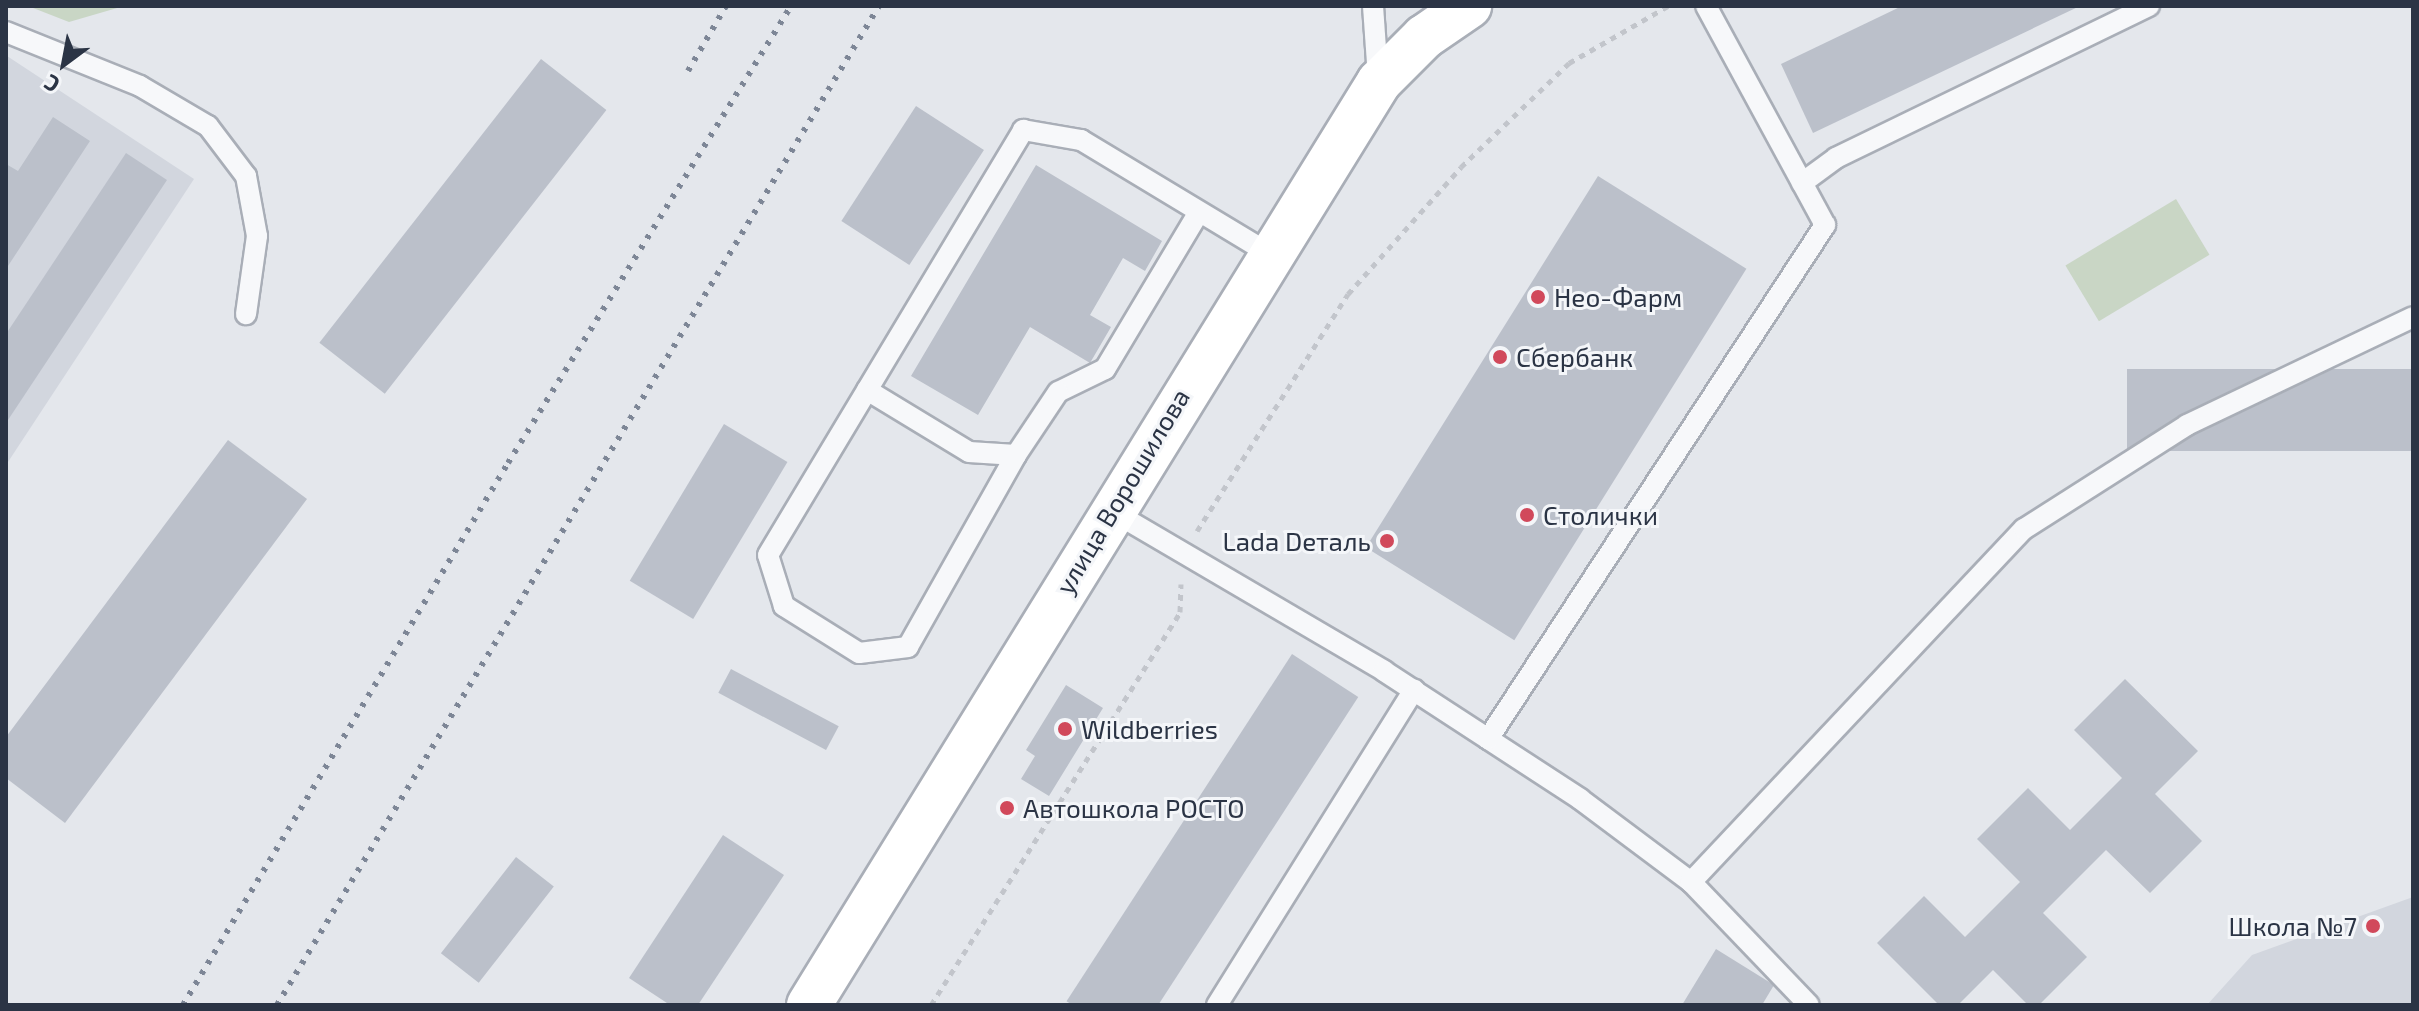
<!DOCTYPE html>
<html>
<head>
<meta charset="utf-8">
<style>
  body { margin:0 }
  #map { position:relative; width:2419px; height:1011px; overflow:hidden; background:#e4e7ec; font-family:"Exo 2",sans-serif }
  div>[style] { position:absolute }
  .built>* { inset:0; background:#d2d6de }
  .green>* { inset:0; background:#c9d6c5; transform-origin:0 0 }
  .building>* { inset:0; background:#bbc0ca; transform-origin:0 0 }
  .path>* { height:5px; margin-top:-2.5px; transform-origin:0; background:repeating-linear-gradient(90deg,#c2c5cb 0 6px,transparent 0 12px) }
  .roads { filter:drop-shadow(2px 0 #a9aeb7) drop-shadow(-2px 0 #a9aeb7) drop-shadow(0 2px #a9aeb7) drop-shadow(0 -2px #a9aeb7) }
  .lane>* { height:20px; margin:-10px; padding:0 10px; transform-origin:10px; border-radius:10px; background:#f7f8fa }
  .secondary>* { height:44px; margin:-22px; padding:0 22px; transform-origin:22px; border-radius:22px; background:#fff }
  .rail>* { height:6px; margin-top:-3px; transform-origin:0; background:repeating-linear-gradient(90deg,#7d8696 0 4px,transparent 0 12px) }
  .dots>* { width:22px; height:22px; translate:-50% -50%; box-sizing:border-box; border:4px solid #f4f6f9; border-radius:50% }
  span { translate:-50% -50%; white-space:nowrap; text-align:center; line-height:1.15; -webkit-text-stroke:6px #f4f6f9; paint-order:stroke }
  .poi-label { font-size:26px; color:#2b3445 }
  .left { translate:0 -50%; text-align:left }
  .right { translate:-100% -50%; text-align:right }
  .street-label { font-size:26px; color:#2b3445 }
  .frame { position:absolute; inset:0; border:8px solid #2b3445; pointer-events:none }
  .north { position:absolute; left:24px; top:24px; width:80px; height:80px; -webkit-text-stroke:6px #f4f6f9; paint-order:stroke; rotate:212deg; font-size:22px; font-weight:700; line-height:32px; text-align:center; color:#2b3445 }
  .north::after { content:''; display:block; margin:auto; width:28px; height:36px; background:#2b3445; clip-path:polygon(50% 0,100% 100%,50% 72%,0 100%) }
</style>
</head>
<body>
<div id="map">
  <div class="built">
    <div style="clip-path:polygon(7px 56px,194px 179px,6px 465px,6px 56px)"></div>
    <div style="clip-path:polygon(2413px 897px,2413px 1005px,2207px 1005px,2252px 955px)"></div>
  </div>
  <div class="green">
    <div style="clip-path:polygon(28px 6px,124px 6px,69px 22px)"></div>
    <div style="left:2176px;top:199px;width:65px;height:129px;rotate:59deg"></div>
  </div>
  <div class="building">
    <div style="clip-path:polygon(1902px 6px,2080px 6px,1813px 133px,1781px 64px)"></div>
    <div style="left:541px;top:59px;width:83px;height:360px;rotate:38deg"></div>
    <div style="left:916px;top:106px;width:81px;height:137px;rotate:33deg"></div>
    <div style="clip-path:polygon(53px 117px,90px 141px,6px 269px,6px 164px,18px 171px)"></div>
    <div style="clip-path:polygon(126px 153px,167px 180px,6px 423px,6px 334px)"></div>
    <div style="clip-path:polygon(1036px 165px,1162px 241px,1145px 271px,1123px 258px,1090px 315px,1111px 327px,1090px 363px,1030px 327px,978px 415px,911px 376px)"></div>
    <div style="left:1598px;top:176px;width:175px;height:438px;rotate:32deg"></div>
    <div style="left:2413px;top:369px;width:82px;height:286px;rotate:90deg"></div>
    <div style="left:724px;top:424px;width:74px;height:183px;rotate:31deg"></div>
    <div style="clip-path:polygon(228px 440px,307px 499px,65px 823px,6px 778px,6px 737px)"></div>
    <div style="left:1292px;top:654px;width:79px;height:414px;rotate:33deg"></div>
    <div style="left:731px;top:669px;width:122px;height:27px;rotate:28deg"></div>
    <div style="clip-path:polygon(2125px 679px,2198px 751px,2155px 794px,2202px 841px,2150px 893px,2106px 850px,2043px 913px,2087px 957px,2039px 1005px,2028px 1005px,1993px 970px,1958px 1005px,1939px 1005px,1877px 943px,1924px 896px,1965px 937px,2020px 882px,1977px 839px,2028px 788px,2070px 830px,2122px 778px,2074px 730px)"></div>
    <div style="clip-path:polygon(1066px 685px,1103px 708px,1049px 796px,1021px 779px,1035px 756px,1026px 750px)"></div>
    <div style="clip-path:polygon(723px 835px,784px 875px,698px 1005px,670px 1005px,629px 978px)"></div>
    <div style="left:516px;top:857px;width:48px;height:122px;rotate:38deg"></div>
    <div style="clip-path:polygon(1716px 949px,1774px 985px,1762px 1005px,1682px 1005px)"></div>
  </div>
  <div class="path">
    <div style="left:1197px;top:531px;width:281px;rotate:-57.5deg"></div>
    <div style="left:1348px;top:294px;width:170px;rotate:-48.3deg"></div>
    <div style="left:1461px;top:167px;width:150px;rotate:-43.9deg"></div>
    <div style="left:1569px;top:63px;width:114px;rotate:-29.9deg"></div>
    <div style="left:931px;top:1005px;width:465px;rotate:-57.6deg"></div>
    <div style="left:1180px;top:612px;width:28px;rotate:-88deg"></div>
  </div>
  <div class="roads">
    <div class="lane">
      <div style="left:1373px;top:6px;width:72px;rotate:86deg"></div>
      <div style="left:6px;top:32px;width:144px;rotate:21.9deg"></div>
      <div style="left:140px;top:86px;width:79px;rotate:30.5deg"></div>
      <div style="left:208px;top:126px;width:63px;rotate:52.8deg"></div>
      <div style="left:246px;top:176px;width:61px;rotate:79.6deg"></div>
      <div style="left:257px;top:236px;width:79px;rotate:98deg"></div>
      <div style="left:1802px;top:183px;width:42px;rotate:-36.3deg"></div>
      <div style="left:1836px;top:158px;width:348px;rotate:-25.9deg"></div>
      <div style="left:1199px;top:212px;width:183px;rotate:120.9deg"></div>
      <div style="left:1105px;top:369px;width:52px;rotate:153.9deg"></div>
      <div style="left:1058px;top:392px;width:76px;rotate:123.7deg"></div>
      <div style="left:1016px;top:455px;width:220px;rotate:119.4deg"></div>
      <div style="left:908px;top:647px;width:49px;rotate:173deg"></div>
      <div style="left:859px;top:653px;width:89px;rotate:-147.9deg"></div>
      <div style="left:784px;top:606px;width:53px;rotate:-107.4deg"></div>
      <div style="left:768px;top:555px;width:496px;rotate:-59deg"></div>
      <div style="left:1023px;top:130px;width:59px;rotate:9.8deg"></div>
      <div style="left:1081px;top:140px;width:218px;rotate:31.1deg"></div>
      <div style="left:867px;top:390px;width:119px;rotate:31.3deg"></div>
      <div style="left:969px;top:452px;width:47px;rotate:3.7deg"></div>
      <div style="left:1110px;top:510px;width:318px;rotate:30.4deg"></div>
      <div style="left:1384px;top:671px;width:234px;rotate:33.1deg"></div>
      <div style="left:1580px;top:799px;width:139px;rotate:36.8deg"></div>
      <div style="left:1691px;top:882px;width:170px;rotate:46.2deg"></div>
      <div style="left:1488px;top:739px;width:615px;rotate:-56.75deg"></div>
      <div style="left:1825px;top:225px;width:249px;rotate:-118.5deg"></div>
      <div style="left:1691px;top:882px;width:485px;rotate:-46.7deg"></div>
      <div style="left:2024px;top:529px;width:193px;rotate:-32.5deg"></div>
      <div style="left:2187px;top:425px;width:250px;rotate:-25.5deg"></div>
      <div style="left:1217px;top:1005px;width:372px;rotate:-58deg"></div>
    </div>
    <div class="secondary">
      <div style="left:809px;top:1005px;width:1085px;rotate:-58.3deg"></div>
      <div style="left:1379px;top:82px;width:64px;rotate:-45deg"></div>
      <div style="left:1424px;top:37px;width:55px;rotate:-34.6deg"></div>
    </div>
  </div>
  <div class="rail">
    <div style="left:688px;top:71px;width:75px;rotate:-59.7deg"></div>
    <div style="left:183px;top:1005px;width:632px;rotate:-59.05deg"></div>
    <div style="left:508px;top:463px;width:538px;rotate:-58.23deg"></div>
    <div style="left:277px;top:1005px;width:1166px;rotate:-58.93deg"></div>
  </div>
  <div class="dots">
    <div style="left:1538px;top:297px;background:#d1495b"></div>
    <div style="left:1500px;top:357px;background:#d1495b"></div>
    <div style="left:1527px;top:515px;background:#d1495b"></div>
    <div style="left:1387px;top:541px;background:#d1495b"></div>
    <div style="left:1065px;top:729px;background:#d1495b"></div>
    <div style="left:1007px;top:808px;background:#d1495b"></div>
    <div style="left:2373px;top:926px;background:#d1495b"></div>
  </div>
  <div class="poi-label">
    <span class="left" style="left:1554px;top:297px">Нео-Фарм</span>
    <span class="left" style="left:1516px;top:357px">Сбербанк</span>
    <span class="left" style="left:1543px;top:515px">Столички</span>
    <span class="right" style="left:1371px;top:541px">Lada Dеталь</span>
    <span class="left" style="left:1081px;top:729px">Wildberries</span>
    <span class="left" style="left:1023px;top:808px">Автошкола РОСТО</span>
    <span class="right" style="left:2357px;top:926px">Школа №7</span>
  </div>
  <div class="street-label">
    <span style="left:1122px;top:491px;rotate:-59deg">улица Ворошилова</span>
  </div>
  <div class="frame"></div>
  <div class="north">С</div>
</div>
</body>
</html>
